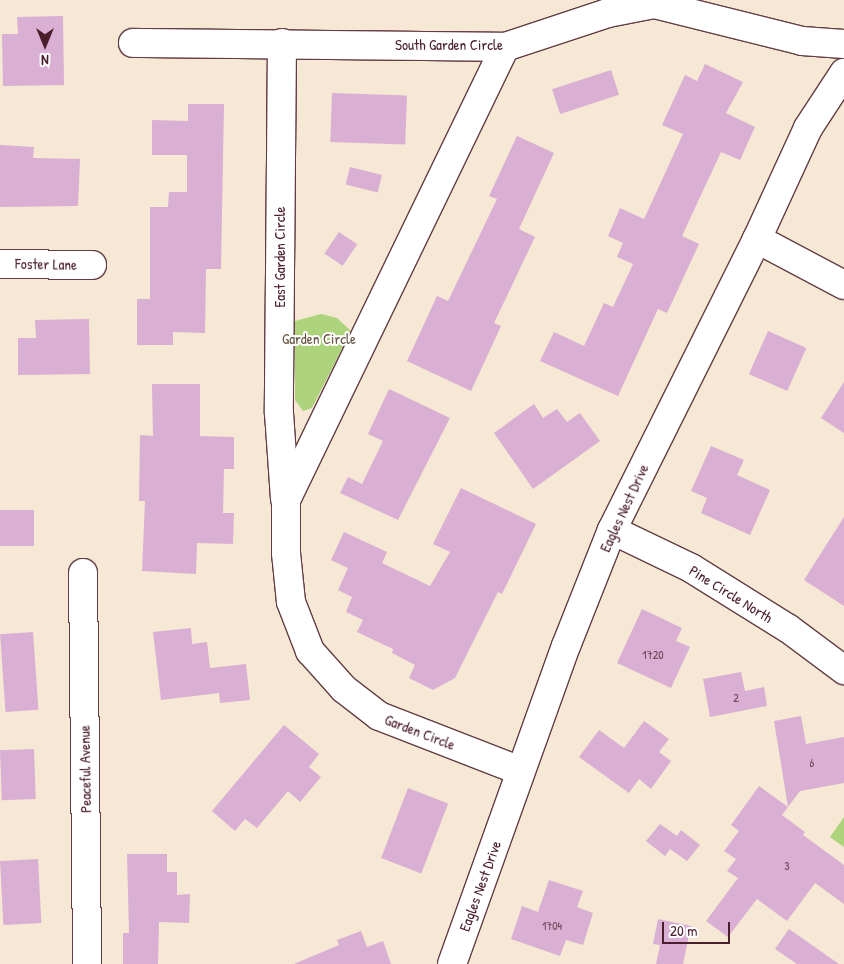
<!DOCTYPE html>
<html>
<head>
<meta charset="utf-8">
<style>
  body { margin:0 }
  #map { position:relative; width:844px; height:964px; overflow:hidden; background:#f6e8d4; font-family:"Patrick Hand",sans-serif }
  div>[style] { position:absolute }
  .green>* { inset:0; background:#add37d }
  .building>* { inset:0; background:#d9afd4; transform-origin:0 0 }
  .roads { filter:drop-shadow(1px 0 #643d44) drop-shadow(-1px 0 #643d44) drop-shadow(0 1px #643d44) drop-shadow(0 -1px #643d44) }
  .minor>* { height:28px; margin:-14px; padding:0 14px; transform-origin:14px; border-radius:14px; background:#fff }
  span { translate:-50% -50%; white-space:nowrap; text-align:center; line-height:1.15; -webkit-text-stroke:4px #fff; paint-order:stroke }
  .number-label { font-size:12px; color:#6e4355 }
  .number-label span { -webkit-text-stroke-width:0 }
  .street-label { font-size:15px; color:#4a1f2b }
  .park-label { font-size:15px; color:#685544 }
  .north { position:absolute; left:20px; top:20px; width:50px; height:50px; -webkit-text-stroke:4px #fff; paint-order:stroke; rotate:180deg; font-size:14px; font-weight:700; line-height:20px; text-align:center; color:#4a1f2b }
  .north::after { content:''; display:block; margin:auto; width:18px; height:22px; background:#4a1f2b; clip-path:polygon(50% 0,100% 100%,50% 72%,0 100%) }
  .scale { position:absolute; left:662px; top:922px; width:68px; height:22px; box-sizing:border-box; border:2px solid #4a1f2b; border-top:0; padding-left:6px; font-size:15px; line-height:18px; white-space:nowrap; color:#4a1f2b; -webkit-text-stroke:4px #fff; paint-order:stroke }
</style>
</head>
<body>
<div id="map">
  <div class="green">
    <div style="clip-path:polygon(321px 314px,337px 318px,351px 331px,312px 408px,303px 411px,295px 400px,295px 321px)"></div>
    <div style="clip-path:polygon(844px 817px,844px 847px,830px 837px)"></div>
  </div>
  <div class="building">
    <div style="clip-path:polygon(63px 16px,64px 85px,3px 86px,2px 34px,18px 34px,17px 17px)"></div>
    <div style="clip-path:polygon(705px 64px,743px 82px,726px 113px,755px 127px,740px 160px,721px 152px,682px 236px,699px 244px,667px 313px,658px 309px,618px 396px,540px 361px,554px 332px,584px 346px,604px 303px,613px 307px,633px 264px,617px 257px,623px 243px,608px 236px,620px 208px,644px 219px,683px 134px,662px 125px,685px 75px,697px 81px)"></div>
    <div style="left:611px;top:70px;width:26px;height:62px;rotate:72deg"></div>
    <div style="left:332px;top:93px;width:75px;height:49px;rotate:2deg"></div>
    <div style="clip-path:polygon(188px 104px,224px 104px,221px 269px,206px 269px,205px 333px,173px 332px,173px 345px,137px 345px,137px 299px,150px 299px,150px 207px,168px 207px,169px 192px,187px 192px,187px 155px,152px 155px,152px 120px,188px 121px)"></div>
    <div style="clip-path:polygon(517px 136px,554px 153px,519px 229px,535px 237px,494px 323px,501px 326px,471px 391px,407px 361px,437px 296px,448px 301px,497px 199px,489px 196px)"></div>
    <div style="clip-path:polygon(0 145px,34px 147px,33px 158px,80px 159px,78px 206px,0 207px)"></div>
    <div style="left:350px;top:167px;width:33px;height:18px;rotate:14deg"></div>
    <div style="left:339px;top:232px;width:22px;height:26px;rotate:34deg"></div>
    <div style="clip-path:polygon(89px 319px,90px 374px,18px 375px,18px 338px,36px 338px,35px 320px)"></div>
    <div style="left:768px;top:331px;width:42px;height:47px;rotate:24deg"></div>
    <div style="clip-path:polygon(844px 382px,844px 433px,821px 418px)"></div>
    <div style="clip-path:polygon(152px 384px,200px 384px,200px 436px,234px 437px,234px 469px,224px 469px,223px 513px,234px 513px,233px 544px,197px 543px,196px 574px,142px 571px,145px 501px,139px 501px,140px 435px,153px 436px)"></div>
    <div style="clip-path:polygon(389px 389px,450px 418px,398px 520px,340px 493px,348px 477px,362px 484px,383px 441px,368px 434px)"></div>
    <div style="clip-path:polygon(534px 404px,543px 418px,557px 409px,567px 422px,580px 413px,600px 441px,533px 489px,494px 433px)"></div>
    <div style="clip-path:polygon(711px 446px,744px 460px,737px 475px,770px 490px,750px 535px,701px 513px,707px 498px,691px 491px)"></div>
    <div style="clip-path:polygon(461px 488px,536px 524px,502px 594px,498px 592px,455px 678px,433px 690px,409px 678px,415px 665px,392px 653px,393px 649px,357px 632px,363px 620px,346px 612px,352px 597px,338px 590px,348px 568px,331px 560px,344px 532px,387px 552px,382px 563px,430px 586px,450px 552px,433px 544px)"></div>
    <div style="left:0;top:510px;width:34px;height:36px"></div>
    <div style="clip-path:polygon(844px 517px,844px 606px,804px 580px)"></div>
    <div style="clip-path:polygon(642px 609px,682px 628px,676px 641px,690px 647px,671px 688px,617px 663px)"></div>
    <div style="clip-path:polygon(191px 628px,192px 644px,207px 642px,210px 668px,246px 664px,250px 700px,220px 703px,219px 693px,161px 700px,153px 632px)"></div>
    <div style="left:33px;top:632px;width:78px;height:33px;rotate:86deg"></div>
    <div style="clip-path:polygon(741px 672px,745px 691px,764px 687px,767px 706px,710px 717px,703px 679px)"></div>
    <div style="clip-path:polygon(801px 716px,806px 744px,844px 737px,844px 783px,800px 791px,788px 807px,774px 721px)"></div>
    <div style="clip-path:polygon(644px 721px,669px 739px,659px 752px,671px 761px,651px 789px,639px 779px,629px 793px,579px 757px,599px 730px,624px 748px)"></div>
    <div style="clip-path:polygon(284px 725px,319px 754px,309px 767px,321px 777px,300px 802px,288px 791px,257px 828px,245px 819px,235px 831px,212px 811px)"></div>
    <div style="left:34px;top:749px;width:50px;height:34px;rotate:88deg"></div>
    <div style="clip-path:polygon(759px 786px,788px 807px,782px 815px,805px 832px,803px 835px,844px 865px,844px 904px,815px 883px,787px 921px,757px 899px,728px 937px,706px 921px,738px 878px,727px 871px,736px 859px,724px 851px,739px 831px,731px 825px)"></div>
    <div style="left:408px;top:788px;width:43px;height:75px;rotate:21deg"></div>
    <div style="clip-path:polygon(660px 824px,677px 836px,681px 830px,700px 845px,687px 861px,670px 849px,665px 856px,646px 841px)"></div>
    <div style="clip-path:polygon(127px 854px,167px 854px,167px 872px,177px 872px,177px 895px,190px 894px,189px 923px,159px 922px,158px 964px,123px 964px,123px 933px,129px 933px)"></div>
    <div style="left:38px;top:859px;width:64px;height:38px;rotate:87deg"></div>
    <div style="clip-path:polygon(549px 880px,583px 891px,577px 907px,593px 913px,583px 945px,566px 940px,560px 956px,511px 939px,522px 906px,538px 912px)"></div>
    <div style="clip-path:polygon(658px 919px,691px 926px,683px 964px,656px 964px,660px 945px,653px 944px)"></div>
    <div style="clip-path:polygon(789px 929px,839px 964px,797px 964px,775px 949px)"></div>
    <div style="clip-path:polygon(361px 931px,367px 947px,383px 941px,391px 964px,294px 964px,339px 945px,337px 940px)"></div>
  </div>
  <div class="roads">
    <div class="minor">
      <div style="left:133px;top:43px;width:372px;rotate:0.6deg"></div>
      <div style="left:505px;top:47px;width:108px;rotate:-18.3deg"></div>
      <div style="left:608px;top:13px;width:47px;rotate:-11.1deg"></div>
      <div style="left:654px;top:4px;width:153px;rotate:14deg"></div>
      <div style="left:802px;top:41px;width:42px;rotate:4.1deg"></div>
      <div style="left:282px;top:43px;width:370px;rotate:90.5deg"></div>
      <div style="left:279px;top:413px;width:86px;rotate:86deg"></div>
      <div style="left:505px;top:47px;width:503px;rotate:115.8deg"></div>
      <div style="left:286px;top:500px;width:53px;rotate:90deg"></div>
      <div style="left:286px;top:553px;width:49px;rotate:84.2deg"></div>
      <div style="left:291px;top:602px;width:53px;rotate:68.8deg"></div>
      <div style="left:310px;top:651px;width:51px;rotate:48.2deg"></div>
      <div style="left:344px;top:689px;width:44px;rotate:37.6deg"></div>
      <div style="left:379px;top:716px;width:152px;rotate:21.2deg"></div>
      <div style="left:757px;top:239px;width:98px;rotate:27.9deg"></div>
      <div style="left:0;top:264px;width:92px;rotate:0.6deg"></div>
      <div style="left:612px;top:530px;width:88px;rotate:25.7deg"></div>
      <div style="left:691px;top:568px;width:115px;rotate:31.9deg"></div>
      <div style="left:789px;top:629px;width:69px;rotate:36.7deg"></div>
      <div style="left:83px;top:573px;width:391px;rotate:89.4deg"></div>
      <div style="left:452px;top:964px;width:338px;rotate:-70.3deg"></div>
      <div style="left:566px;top:646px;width:125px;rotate:-68.4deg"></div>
      <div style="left:612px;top:530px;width:325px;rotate:-63.5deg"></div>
      <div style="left:757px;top:239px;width:122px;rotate:-65.3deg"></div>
      <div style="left:808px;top:128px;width:66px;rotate:-56.8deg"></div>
    </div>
  </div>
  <div class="number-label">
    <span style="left:653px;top:655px">1720</span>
    <span style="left:736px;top:698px">2</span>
    <span style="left:812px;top:763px">6</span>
    <span style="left:787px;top:866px">3</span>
    <span style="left:552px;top:926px">1704</span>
  </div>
  <div class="street-label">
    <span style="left:449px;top:45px">South Garden Circle</span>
    <span style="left:280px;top:257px;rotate:-90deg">East Garden Circle</span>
    <span style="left:46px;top:264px;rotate:1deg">Foster Lane</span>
    <span style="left:624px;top:508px;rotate:-65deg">Eagles Nest Drive</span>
    <span style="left:731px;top:594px;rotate:32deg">Pine Circle North</span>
    <span style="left:420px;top:732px;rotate:21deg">Garden Circle</span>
    <span style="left:85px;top:769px;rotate:-91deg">Peaceful Avenue</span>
    <span style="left:480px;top:886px;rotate:-70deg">Eagles Nest Drive</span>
  </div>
  <div class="park-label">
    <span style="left:319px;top:339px">Garden Circle</span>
  </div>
  <div class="north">N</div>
  <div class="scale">20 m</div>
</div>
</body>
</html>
